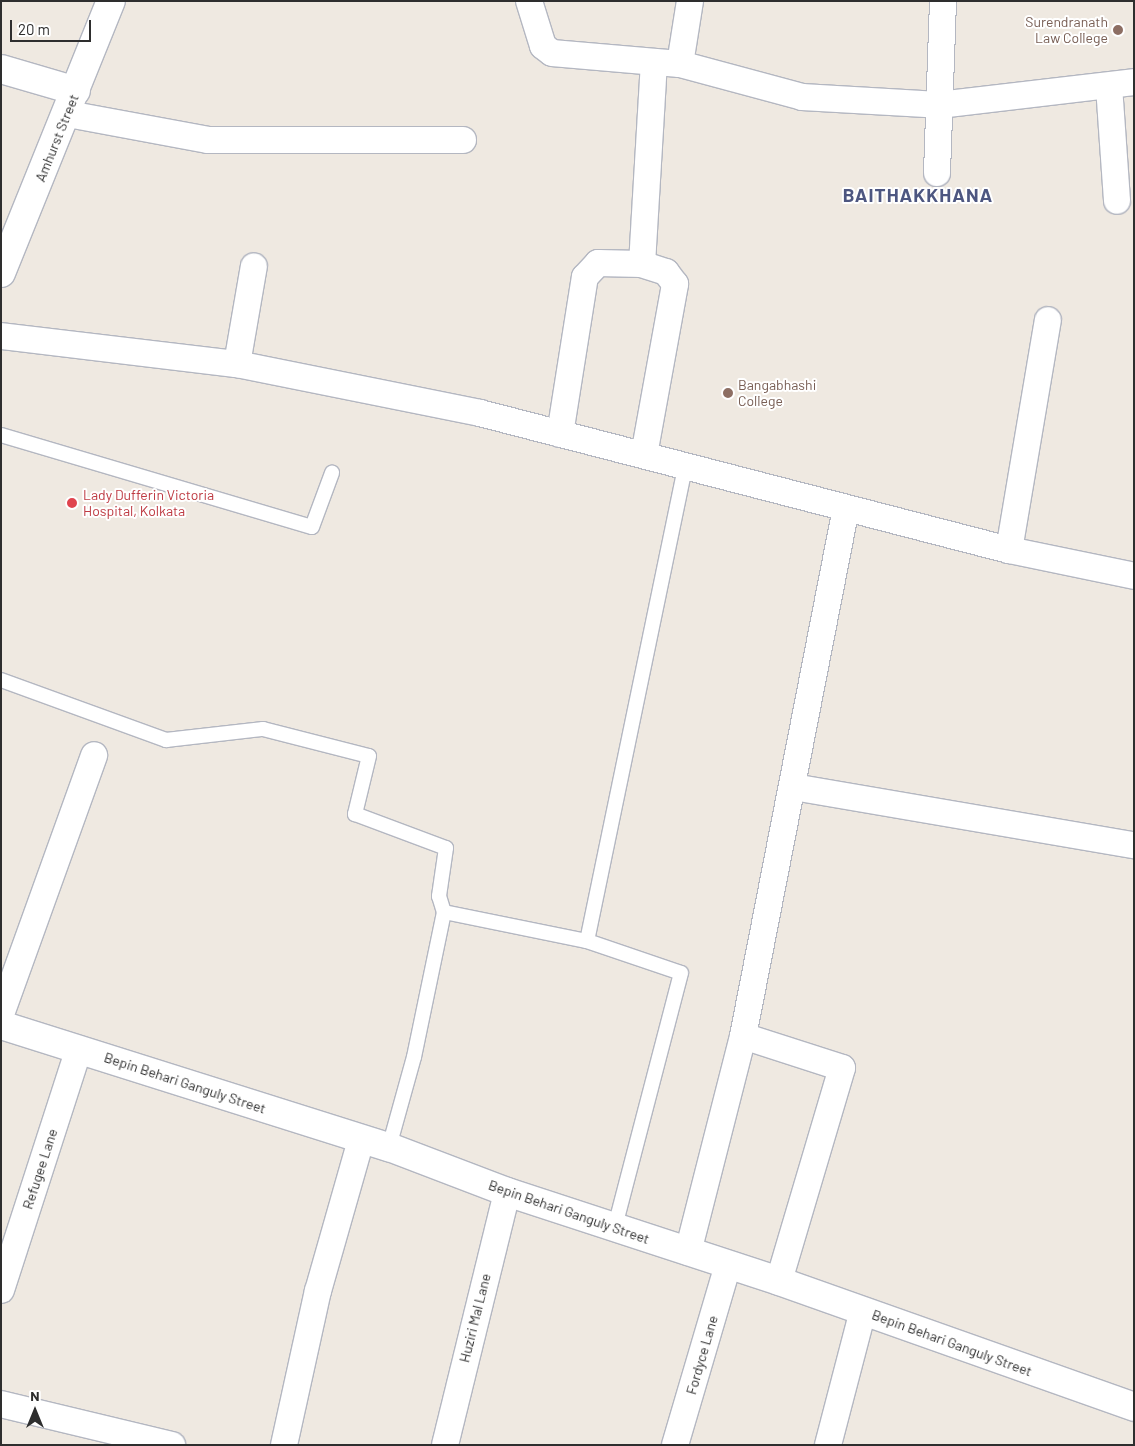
<!DOCTYPE html>
<html>
<head>
<meta charset="utf-8">
<style>
  body { margin:0 }
  #map { position:relative; width:1135px; height:1446px; overflow:hidden; background:#efe9e1; font-family:Barlow,sans-serif }
  div>[style] { position:absolute }
  .roads { filter:drop-shadow(1px 0 #b4b7c1) drop-shadow(-1px 0 #b4b7c1) drop-shadow(0 1px #b4b7c1) drop-shadow(0 -1px #b4b7c1) }
  .lane>* { height:14px; margin:-7px; padding:0 7px; transform-origin:7px; border-radius:7px; background:#fff }
  .street>* { height:26px; margin:-13px; padding:0 13px; transform-origin:13px; border-radius:13px; background:#fff }
  .secondary>* { height:28px; margin:-14px; padding:0 14px; transform-origin:14px; border-radius:14px; background:#fff }
  .dots>* { width:14px; height:14px; translate:-50% -50%; box-sizing:border-box; border:2px solid #fff; border-radius:50% }
  span { translate:-50% -50%; white-space:nowrap; text-align:center; line-height:1.15; -webkit-text-stroke:4px #fff; paint-order:stroke }
  .education-label { font-size:14px; color:#785e54 }
  .right { translate:-100% -50%; text-align:right }
  .left { translate:0 -50%; text-align:left }
  .street-label { font-size:14px; color:#2e2e2e }
  .health-label { font-size:14px; color:#be3a42 }
  .district-label { font-size:19px; color:#4d5680; font-weight:700; letter-spacing:1px }
  .frame { position:absolute; inset:0; border:2px solid #2e2e2e; pointer-events:none }
  .north { position:absolute; left:10px; top:1386px; width:50px; height:50px; -webkit-text-stroke:4px #fff; paint-order:stroke; rotate:0deg; font-size:14px; font-weight:700; line-height:20px; text-align:center; color:#2e2e2e }
  .north::after { content:''; display:block; margin:auto; width:18px; height:22px; background:#2e2e2e; clip-path:polygon(50% 0,100% 100%,50% 72%,0 100%) }
  .scale { position:absolute; left:10px; top:20px; width:81px; height:22px; box-sizing:border-box; border:2px solid #2e2e2e; border-top:0; padding-left:6px; font-size:15px; line-height:18px; white-space:nowrap; color:#2e2e2e; -webkit-text-stroke:4px #fff; paint-order:stroke }
</style>
</head>
<body>
<div id="map">
  <div class="roads">
    <div class="lane">
      <div style="left:1px;top:435px;width:324px;rotate:16.5deg"></div>
      <div style="left:312px;top:527px;width:58px;rotate:-69.7deg"></div>
      <div style="left:1px;top:680px;width:176px;rotate:20deg"></div>
      <div style="left:166px;top:740px;width:98px;rotate:-6.5deg"></div>
      <div style="left:263px;top:729px;width:109px;rotate:14.3deg"></div>
      <div style="left:369px;top:756px;width:60px;rotate:103.6deg"></div>
      <div style="left:355px;top:814px;width:97px;rotate:20.5deg"></div>
      <div style="left:446px;top:848px;width:49px;rotate:98.3deg"></div>
      <div style="left:439px;top:896px;width:17px;rotate:73deg"></div>
      <div style="left:444px;top:912px;width:146px;rotate:11.5deg"></div>
      <div style="left:587px;top:941px;width:99px;rotate:18.8deg"></div>
      <div style="left:681px;top:973px;width:262px;rotate:104.6deg"></div>
      <div style="left:587px;top:941px;width:484px;rotate:-78.3deg"></div>
      <div style="left:389px;top:1147px;width:93px;rotate:-74.5deg"></div>
      <div style="left:414px;top:1057px;width:148px;rotate:-78.3deg"></div>
    </div>
    <div class="street">
      <div style="left:529px;top:1px;width:47px;rotate:72.7deg"></div>
      <div style="left:543px;top:46px;width:11px;rotate:38deg"></div>
      <div style="left:552px;top:53px;width:128px;rotate:4.9deg"></div>
      <div style="left:680px;top:64px;width:126px;rotate:15.1deg"></div>
      <div style="left:802px;top:97px;width:137px;rotate:3.3deg"></div>
      <div style="left:939px;top:105px;width:196px;rotate:-6.7deg"></div>
      <div style="left:680px;top:64px;width:64px;rotate:-81deg"></div>
      <div style="left:1109px;top:86px;width:115px;rotate:86deg"></div>
      <div style="left:68px;top:114px;width:142px;rotate:10.5deg"></div>
      <div style="left:208px;top:140px;width:255px"></div>
      <div style="left:937px;top:173px;width:172px;rotate:-88deg"></div>
      <div style="left:1px;top:336px;width:238px;rotate:6.8deg"></div>
      <div style="left:237px;top:364px;width:248px;rotate:11.4deg"></div>
      <div style="left:480px;top:413px;width:546px;rotate:14.52deg"></div>
      <div style="left:1009px;top:550px;width:128px;rotate:11.7deg"></div>
      <div style="left:237px;top:364px;width:99px;rotate:-80.2deg"></div>
      <div style="left:560px;top:434px;width:159px;rotate:-81deg"></div>
      <div style="left:585px;top:277px;width:19px;rotate:-47deg"></div>
      <div style="left:598px;top:263px;width:44px;rotate:1.3deg"></div>
      <div style="left:644px;top:455px;width:174px;rotate:-79.7deg"></div>
      <div style="left:675px;top:284px;width:15px;rotate:-127deg"></div>
      <div style="left:666px;top:272px;width:25px;rotate:-162deg"></div>
      <div style="left:642px;top:264px;width:202px;rotate:-86.6deg"></div>
      <div style="left:1009px;top:550px;width:233px;rotate:-80.4deg"></div>
      <div style="left:793px;top:787px;width:346px;rotate:9.7deg"></div>
      <div style="left:1px;top:1014px;width:275px;rotate:-70.2deg"></div>
      <div style="left:743px;top:1036px;width:104px;rotate:17.9deg"></div>
      <div style="left:842px;top:1068px;width:222px;rotate:106.5deg"></div>
      <div style="left:688px;top:1252px;width:223px;rotate:-75.7deg"></div>
      <div style="left:743px;top:1036px;width:538px;rotate:-78.96deg"></div>
      <div style="left:1px;top:1290px;width:253px;rotate:-72.1deg"></div>
      <div style="left:1px;top:1404px;width:176px;rotate:13.5deg"></div>
      <div style="left:284px;top:1445px;width:158px;rotate:-77.6deg"></div>
      <div style="left:318px;top:1291px;width:157px;rotate:-74.1deg"></div>
      <div style="left:445px;top:1445px;width:260px;rotate:-76.2deg"></div>
      <div style="left:675px;top:1445px;width:188px;rotate:-73.6deg"></div>
      <div style="left:828px;top:1445px;width:138px;rotate:-75.4deg"></div>
    </div>
    <div class="secondary">
      <div style="left:1px;top:69px;width:78px;rotate:16.3deg"></div>
      <div style="left:1px;top:273px;width:293px;rotate:-68deg"></div>
      <div style="left:1px;top:1025px;width:407px;rotate:17.5deg"></div>
      <div style="left:389px;top:1147px;width:126px;rotate:20.9deg"></div>
      <div style="left:507px;top:1192px;width:286px;rotate:18.1deg"></div>
      <div style="left:779px;top:1281px;width:377px;rotate:19.5deg"></div>
    </div>
  </div>
  <div class="dots">
    <div style="left:1118px;top:30px;background:#8d6e63"></div>
    <div style="left:728px;top:393px;background:#8d6e63"></div>
    <div style="left:72px;top:503px;background:#e0444e"></div>
  </div>
  <div class="education-label">
    <span class="right" style="left:1108px;top:30px">Surendranath<br>Law College</span>
    <span class="left" style="left:738px;top:393px">Bangabhashi<br>College</span>
  </div>
  <div class="street-label">
    <span style="left:57px;top:138px;rotate:-68deg">Amhurst Street</span>
    <span style="left:185px;top:1083px;rotate:18deg">Bepin Behari Ganguly Street</span>
    <span style="left:40px;top:1169px;rotate:-72deg">Refugee Lane</span>
    <span style="left:569px;top:1212px;rotate:19deg">Bepin Behari Ganguly Street</span>
    <span style="left:475px;top:1318px;rotate:-76deg">Huziri Mal Lane</span>
    <span style="left:952px;top:1343px;rotate:20deg">Bepin Behari Ganguly Street</span>
    <span style="left:702px;top:1355px;rotate:-74deg">Fordyce Lane</span>
  </div>
  <div class="health-label">
    <span class="left" style="left:83px;top:503px">Lady Dufferin Victoria<br>Hospital, Kolkata</span>
  </div>
  <div class="district-label">
    <span style="left:918px;top:195px">BAITHAKKHANA</span>
  </div>
  <div class="frame"></div>
  <div class="north">N</div>
  <div class="scale">20 m</div>
</div>
</body>
</html>
